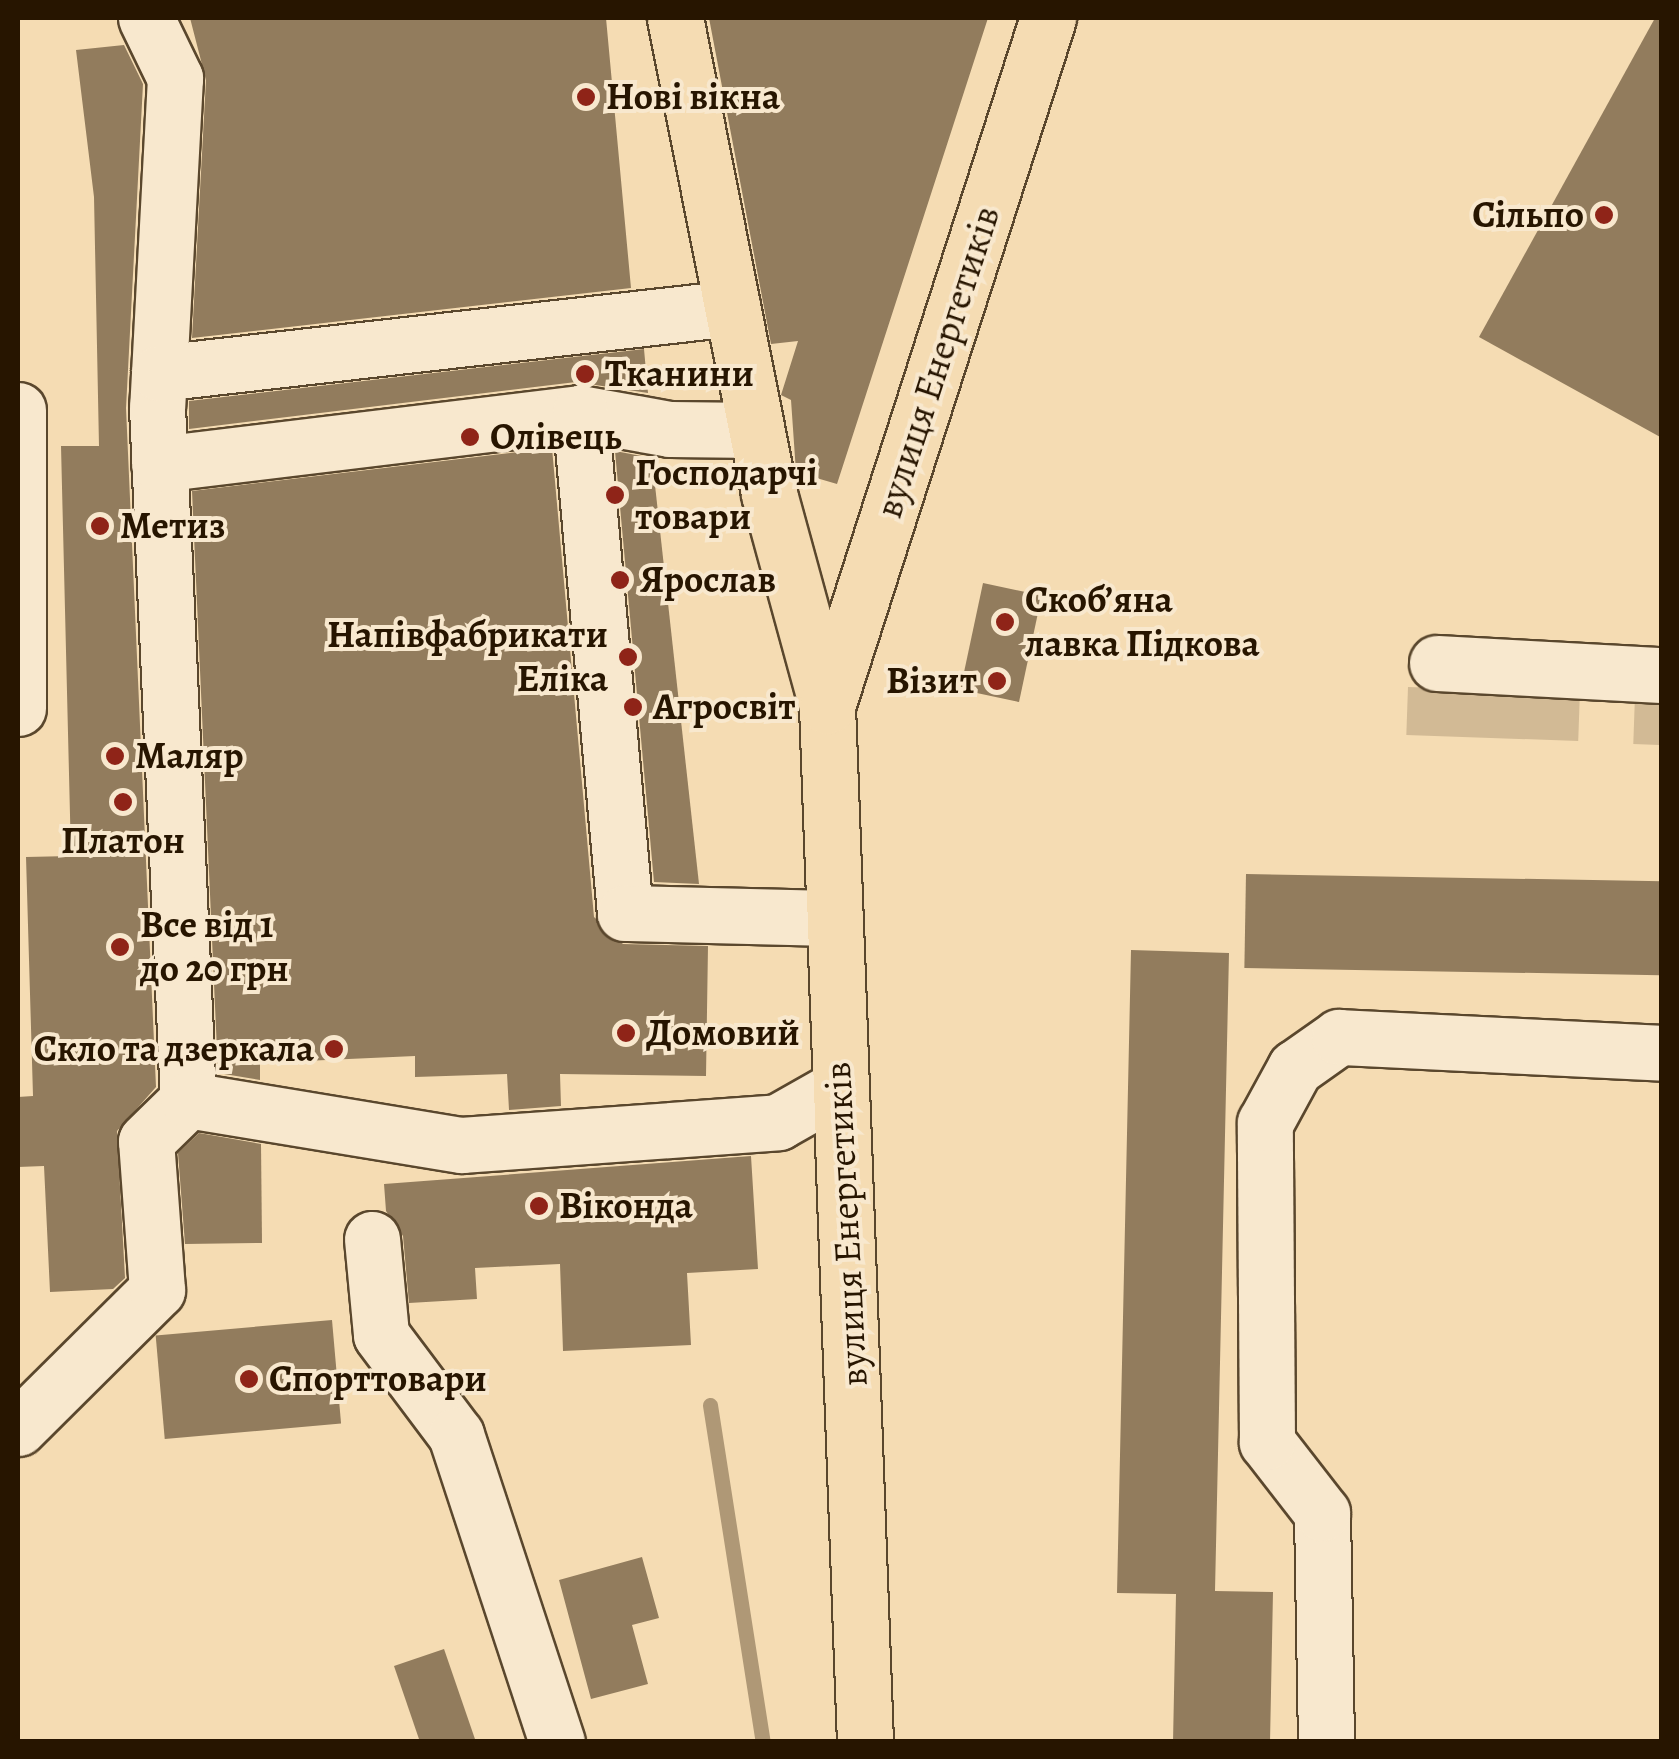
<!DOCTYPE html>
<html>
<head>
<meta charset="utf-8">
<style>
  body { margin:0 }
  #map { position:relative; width:1679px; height:1759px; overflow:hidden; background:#f5dcb3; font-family:Alegreya,serif }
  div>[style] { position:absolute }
  .green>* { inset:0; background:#d2ba95; transform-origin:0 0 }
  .stream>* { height:15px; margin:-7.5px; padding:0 7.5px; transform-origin:7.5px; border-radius:7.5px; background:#af9876 }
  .building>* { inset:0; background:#927c5d; transform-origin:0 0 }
  .roads { filter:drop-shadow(2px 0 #5a472d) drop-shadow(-2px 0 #5a472d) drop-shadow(0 2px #5a472d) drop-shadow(0 -2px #5a472d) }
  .minor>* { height:55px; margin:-27.5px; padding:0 27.5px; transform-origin:27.5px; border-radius:27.5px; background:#f8e8ce }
  .major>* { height:55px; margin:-27.5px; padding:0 27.5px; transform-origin:27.5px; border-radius:27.5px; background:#f5dcb3 }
  .dots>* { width:28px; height:28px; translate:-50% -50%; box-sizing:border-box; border:5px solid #f8e8ce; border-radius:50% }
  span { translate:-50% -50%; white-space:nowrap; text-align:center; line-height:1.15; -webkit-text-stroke:8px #f8e8ce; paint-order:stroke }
  .poi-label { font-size:38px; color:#271500; font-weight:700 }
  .left { translate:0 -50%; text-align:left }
  .right { translate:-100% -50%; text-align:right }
  .street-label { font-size:38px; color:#271500 }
  .frame { position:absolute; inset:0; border:20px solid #271500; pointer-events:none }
</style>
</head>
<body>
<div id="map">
  <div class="green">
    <div style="left:1408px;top:687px;width:172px;height:48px;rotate:2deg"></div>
    <div style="left:1635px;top:695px;width:26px;height:49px;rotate:2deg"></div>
  </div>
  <div class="stream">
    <div style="left:710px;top:1405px;width:341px;rotate:81.1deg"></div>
  </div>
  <div class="building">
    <div style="clip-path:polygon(190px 18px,606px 18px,631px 288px,192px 338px,206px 80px)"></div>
    <div style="clip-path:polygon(709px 18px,988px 18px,837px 484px,796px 472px,791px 400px,781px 395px,798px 341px,771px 344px)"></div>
    <div style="clip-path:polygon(1655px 18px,1662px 18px,1662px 438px,1479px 337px)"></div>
    <div style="clip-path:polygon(124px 45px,143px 84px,126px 408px,156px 1087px,117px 1131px,125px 1278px,113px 1289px,50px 1292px,44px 1166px,18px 1167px,18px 1097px,33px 1096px,26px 857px,71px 856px,61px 446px,99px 446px,94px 197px,76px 50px)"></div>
    <div style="clip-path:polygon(644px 349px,648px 393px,576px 382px,189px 429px,189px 401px)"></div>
    <div style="clip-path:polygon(552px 448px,594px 917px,623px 944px,708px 946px,706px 1076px,560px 1074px,561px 1106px,509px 1110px,507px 1074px,415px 1077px,415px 1056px,260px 1063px,260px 1080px,218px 1073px,192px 491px)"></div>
    <div style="clip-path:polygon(615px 451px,652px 458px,699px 884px,654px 882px)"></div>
    <div style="left:983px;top:583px;width:60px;height:109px;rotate:12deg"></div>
    <div style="left:1246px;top:874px;width:416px;height:94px;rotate:1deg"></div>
    <div style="clip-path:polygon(1131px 950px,1229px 953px,1215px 1591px,1273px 1592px,1270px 1742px,1173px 1742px,1176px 1594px,1117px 1593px)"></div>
    <div style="clip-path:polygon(199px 1133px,261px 1144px,262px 1243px,185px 1244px,178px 1153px)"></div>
    <div style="clip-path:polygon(751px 1156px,758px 1269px,687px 1273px,691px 1345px,563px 1351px,560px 1264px,475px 1268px,477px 1299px,409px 1303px,403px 1236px,386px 1211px,384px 1184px)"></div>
    <div style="left:332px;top:1320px;width:104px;height:177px;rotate:85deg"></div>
    <div style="clip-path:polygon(642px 1557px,659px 1618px,632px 1625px,648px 1684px,591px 1699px,559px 1580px)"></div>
    <div style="clip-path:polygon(444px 1649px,476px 1742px,420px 1742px,394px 1666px)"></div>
  </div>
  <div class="roads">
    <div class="minor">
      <div style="left:146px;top:18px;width:67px;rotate:64.2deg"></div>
      <div style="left:175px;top:78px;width:329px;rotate:93.1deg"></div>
      <div style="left:157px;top:407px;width:694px;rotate:87.44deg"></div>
      <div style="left:159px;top:373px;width:577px;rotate:-6.47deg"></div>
      <div style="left:18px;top:410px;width:298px;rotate:90deg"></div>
      <div style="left:580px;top:413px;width:91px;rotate:10.1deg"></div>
      <div style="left:670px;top:429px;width:86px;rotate:0.7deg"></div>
      <div style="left:159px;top:464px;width:424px;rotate:-6.9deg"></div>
      <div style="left:580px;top:413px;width:502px;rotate:84.86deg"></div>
      <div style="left:625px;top:913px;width:208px;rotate:1.4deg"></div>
      <div style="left:1437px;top:663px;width:225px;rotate:3.1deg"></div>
      <div style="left:372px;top:1239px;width:96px;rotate:84.6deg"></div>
      <div style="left:381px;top:1335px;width:125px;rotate:53.1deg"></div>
      <div style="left:456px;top:1435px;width:323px;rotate:71.8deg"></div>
      <div style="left:18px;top:1428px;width:196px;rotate:-44.8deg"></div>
      <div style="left:157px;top:1290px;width:149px;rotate:-94.2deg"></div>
      <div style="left:146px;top:1141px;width:59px;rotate:-44.3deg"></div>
      <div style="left:188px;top:1100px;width:277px;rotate:9.4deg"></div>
      <div style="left:461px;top:1145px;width:318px;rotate:-4.1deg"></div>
      <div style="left:778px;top:1122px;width:69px;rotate:-29.5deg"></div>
      <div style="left:1326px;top:1742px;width:229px;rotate:-91deg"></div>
      <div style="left:1322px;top:1513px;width:90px;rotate:-127.8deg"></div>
      <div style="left:1267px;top:1442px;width:319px;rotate:-90.4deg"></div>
      <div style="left:1265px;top:1123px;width:63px;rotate:-61.4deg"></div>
      <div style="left:1295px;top:1068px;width:54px;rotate:-35.2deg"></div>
      <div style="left:1339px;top:1037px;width:323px;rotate:2.8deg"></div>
    </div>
    <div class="major">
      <div style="left:675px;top:18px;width:485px;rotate:78.8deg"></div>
      <div style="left:769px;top:494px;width:220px;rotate:74.7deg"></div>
      <div style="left:827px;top:706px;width:1037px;rotate:87.9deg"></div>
      <div style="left:827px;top:706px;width:723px;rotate:-72.19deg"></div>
    </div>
  </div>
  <div class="dots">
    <div style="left:586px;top:97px;background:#8f2418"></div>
    <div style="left:1604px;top:215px;background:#8f2418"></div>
    <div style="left:585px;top:374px;background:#8f2418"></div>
    <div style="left:470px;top:437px;background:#8f2418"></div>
    <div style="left:615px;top:495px;background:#8f2418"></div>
    <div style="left:100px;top:526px;background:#8f2418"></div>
    <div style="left:620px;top:580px;background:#8f2418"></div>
    <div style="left:1005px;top:622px;background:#8f2418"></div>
    <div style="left:628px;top:657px;background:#8f2418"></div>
    <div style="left:997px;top:681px;background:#8f2418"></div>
    <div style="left:633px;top:707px;background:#8f2418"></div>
    <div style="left:115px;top:756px;background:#8f2418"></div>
    <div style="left:123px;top:802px;background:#8f2418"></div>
    <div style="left:120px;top:947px;background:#8f2418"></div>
    <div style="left:626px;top:1033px;background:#8f2418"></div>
    <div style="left:334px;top:1049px;background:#8f2418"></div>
    <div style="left:539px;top:1206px;background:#8f2418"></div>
    <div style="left:249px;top:1379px;background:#8f2418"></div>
  </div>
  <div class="poi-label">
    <span class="left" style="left:606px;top:97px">Нові вікна</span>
    <span class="right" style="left:1584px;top:215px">Сільпо</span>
    <span class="left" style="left:605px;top:374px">Тканини</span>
    <span class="left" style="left:490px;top:437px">Олівець</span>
    <span class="left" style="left:635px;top:495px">Господарчі<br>товари</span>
    <span class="left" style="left:120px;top:526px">Метиз</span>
    <span class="left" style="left:640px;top:580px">Ярослав</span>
    <span class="left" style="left:1025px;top:622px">Скоб’яна<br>лавка Підкова</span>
    <span class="right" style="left:608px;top:657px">Напівфабрикати<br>Еліка</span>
    <span class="right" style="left:977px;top:681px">Візит</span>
    <span class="left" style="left:653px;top:707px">Агросвіт</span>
    <span class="left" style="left:135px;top:756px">Маляр</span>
    <span style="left:123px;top:841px">Платон</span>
    <span class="left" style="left:140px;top:947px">Все від 1<br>до 20 грн</span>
    <span class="left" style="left:646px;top:1033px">Домовий</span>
    <span class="right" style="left:314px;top:1049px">Скло та дзеркала</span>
    <span class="left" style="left:559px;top:1206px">Віконда</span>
    <span class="left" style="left:269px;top:1379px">Спорттовари</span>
  </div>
  <div class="street-label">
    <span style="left:938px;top:362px;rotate:-72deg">вулиця Енергетиків</span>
    <span style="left:846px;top:1224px;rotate:-93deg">вулиця Енергетиків</span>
  </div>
  <div class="frame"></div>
</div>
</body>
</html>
